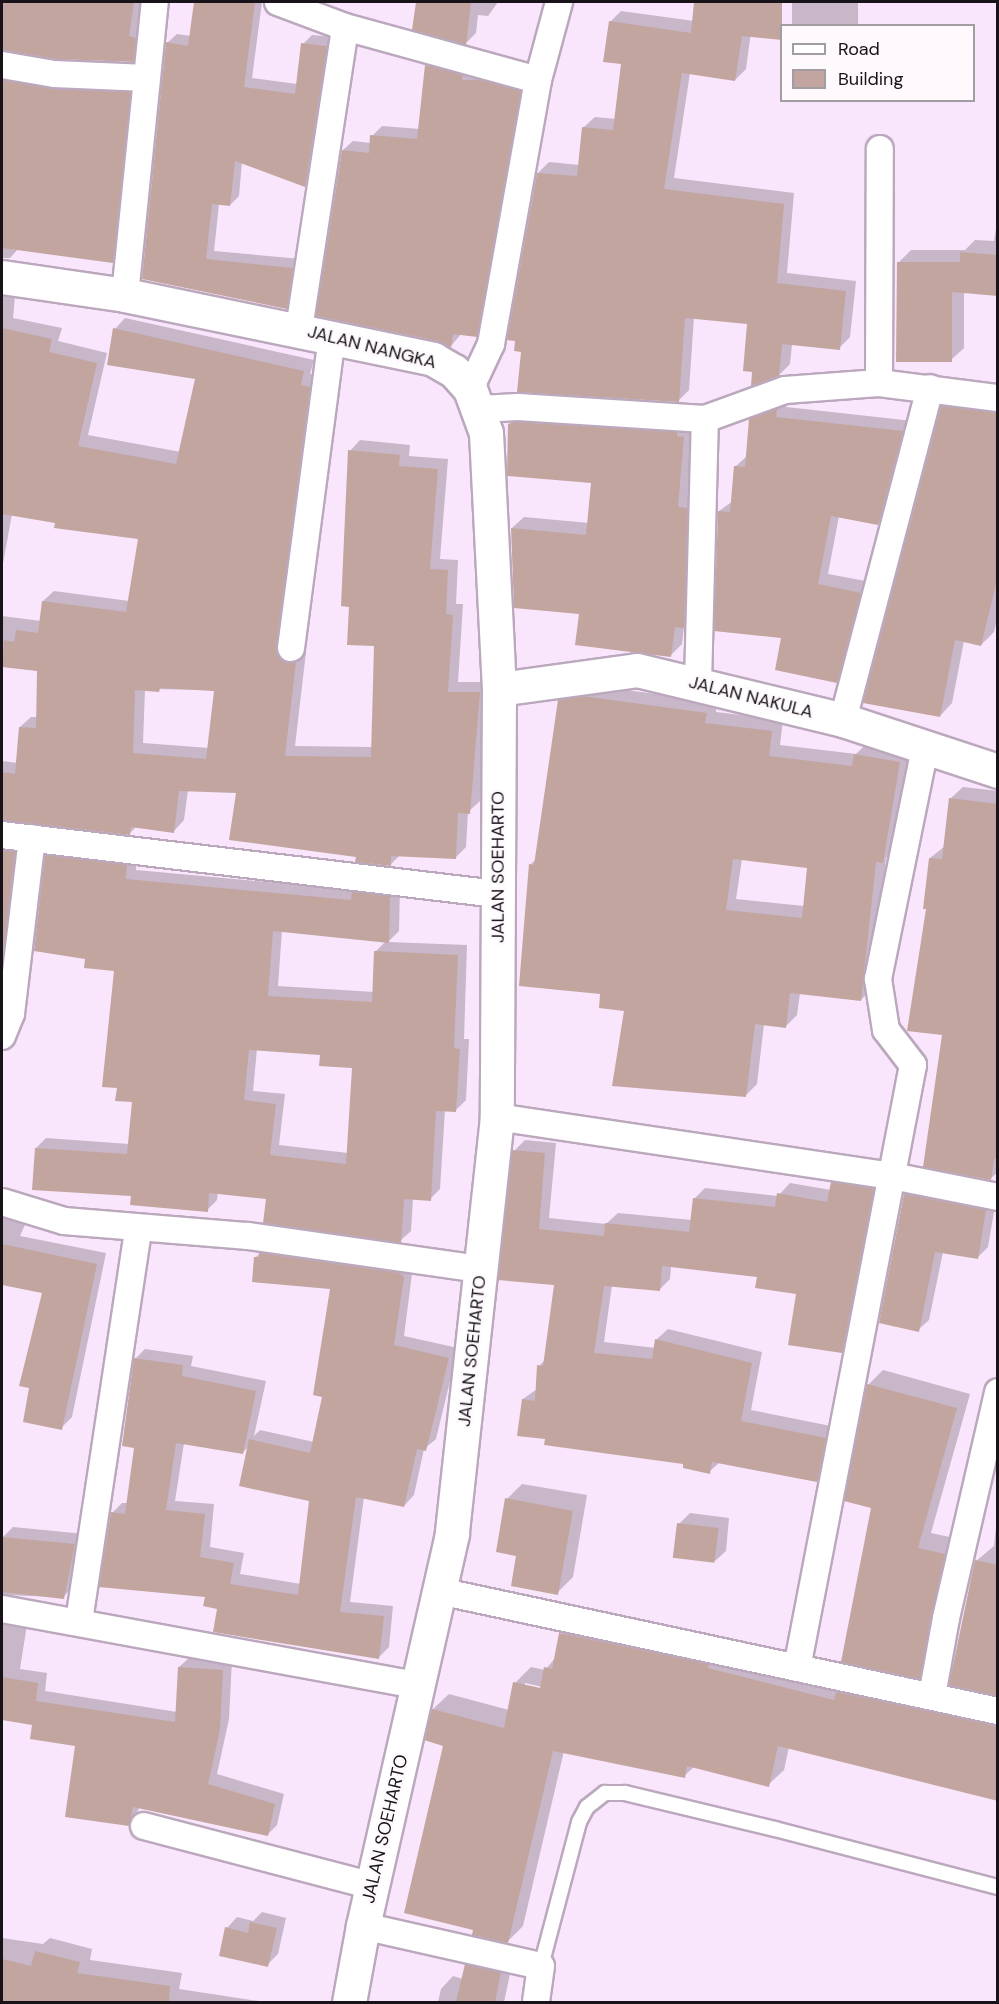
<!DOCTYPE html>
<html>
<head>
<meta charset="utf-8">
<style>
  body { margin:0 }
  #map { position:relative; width:999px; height:2004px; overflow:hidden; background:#f9e5fc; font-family:"DM Sans",sans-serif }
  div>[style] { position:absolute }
  .shadow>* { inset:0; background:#0003; transform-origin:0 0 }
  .building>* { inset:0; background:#c3a59f; transform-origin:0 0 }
  .roads { filter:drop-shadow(2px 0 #bba8bd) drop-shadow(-2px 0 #bba8bd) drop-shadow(0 2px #bba8bd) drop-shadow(0 -2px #bba8bd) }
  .lane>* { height:14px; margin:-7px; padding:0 7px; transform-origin:7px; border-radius:7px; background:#fff }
  .street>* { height:26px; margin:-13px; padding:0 13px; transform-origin:13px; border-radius:13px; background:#fff }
  .secondary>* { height:33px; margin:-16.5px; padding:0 16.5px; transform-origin:16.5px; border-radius:16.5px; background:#fff }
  span { translate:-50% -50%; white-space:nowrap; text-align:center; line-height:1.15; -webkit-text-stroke:5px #fdf9fd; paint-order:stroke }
  .street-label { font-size:18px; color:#181219 }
  .frame { position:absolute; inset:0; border:3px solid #181219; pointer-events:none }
  .legend { position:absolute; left:780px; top:24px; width:195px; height:78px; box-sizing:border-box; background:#fdf9fd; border:2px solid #a19da2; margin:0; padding:8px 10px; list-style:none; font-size:18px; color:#181219 }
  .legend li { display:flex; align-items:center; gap:12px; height:30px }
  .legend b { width:30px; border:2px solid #a19da2 }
</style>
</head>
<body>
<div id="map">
  <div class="shadow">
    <div style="clip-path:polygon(2px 2px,143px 2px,139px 26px,146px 27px,144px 50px,133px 61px,2px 50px)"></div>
    <div style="clip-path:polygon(195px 2px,262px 2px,252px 78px,297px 84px,303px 44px,312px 35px,335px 37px,314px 177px,305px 186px,242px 162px,239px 196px,230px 205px,219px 204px,214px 251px,301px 259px,295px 299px,286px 308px,143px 278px,167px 43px,177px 34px,191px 36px)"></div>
    <div style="clip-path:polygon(417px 2px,498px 2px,488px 16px,478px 15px,476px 33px,466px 43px,414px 29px)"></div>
    <div style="clip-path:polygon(696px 2px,755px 2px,746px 69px,735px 80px,690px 73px,674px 178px,794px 193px,787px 273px,856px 281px,850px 337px,839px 348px,792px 344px,790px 364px,779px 375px,749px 323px,694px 317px,689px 390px,678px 401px,538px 173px,549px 162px,580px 165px,584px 127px,595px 117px,616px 119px,622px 63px,610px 22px,621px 11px,694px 21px)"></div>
    <div style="left:792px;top:2px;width:66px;height:24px"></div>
    <div style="clip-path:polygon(437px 56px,530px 81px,486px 325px,477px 335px,461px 334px,451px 346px,343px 150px,353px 141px,371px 143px,372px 136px,382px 126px,420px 129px,427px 65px)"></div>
    <div style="clip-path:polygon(2px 63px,141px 82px,123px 251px,113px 262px,19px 248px,10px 258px,2px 258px)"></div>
    <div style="clip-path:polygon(998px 217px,998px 294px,964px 292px,964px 348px,951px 360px,898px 263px,911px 250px,965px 250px,975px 240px,994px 241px)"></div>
    <div style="clip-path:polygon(evenodd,2px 282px,16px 286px,13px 318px,62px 328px,58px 341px,107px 353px,88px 435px,181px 452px,197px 378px,115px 329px,125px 318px,314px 360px,310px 374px,320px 376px,292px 649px,306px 652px,295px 746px,372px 747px,375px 645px,350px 451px,360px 440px,410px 445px,409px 456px,448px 459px,440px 559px,458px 560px,456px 604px,463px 604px,458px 682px,490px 682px,480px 801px,468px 812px,466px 847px,455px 858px,400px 855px,390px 865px,357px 856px,237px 792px,188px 790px,184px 820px,174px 831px,137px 826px,129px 834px,2px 819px,2px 761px,18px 763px,20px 727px,31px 717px,37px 717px,38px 670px,2px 665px,2px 616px,41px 621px,43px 601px,54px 591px,129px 601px,140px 538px,12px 514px,2px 569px,2px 282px,145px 689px,216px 690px,209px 748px,143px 743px,145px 689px)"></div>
    <div style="clip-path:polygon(955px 394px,998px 399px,998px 615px,994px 632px,981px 645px,964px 641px,952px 703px,940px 716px,942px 407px)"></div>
    <div style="clip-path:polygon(786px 400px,786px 407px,913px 421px,889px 513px,878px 524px,839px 516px,828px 574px,871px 582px,847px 670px,837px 681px,783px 637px,719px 511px,733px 501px,735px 467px,747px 456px,750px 420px,761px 409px)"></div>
    <div style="clip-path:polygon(521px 413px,695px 425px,689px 495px,699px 496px,696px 615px,684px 626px,682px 644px,670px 656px,581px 613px,512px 528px,524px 517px,589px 523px,592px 482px,510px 425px)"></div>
    <div style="clip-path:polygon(evenodd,595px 686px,717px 702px,716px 712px,783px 720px,780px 745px,856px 754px,867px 743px,910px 751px,894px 850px,886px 858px,872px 988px,861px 1000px,800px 993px,797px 1015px,785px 1027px,764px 1024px,757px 1084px,746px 1095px,613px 1084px,626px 1009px,602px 993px,530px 865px,537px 858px,559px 701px,571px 689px,595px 686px,742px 859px,809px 866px,804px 906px,736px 899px,742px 859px)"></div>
    <div style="clip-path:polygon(963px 787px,998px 791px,998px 1172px,990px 1179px,944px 1034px,927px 908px,930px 858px,945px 846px,950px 799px)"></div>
    <div style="clip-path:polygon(2px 834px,25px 841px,2px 1006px)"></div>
    <div style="clip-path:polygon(evenodd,57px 846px,137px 855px,136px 870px,355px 890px,363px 882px,400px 886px,399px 931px,388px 942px,467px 945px,464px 1039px,469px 1039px,466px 1100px,455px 1111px,445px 1110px,440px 1189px,430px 1199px,413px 1198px,411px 1231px,400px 1241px,267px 1198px,218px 1192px,217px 1200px,207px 1210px,133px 1194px,36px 1148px,46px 1138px,129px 1144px,133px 1101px,118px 1087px,116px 970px,86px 958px,46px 856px,57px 846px,282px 930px,386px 941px,375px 952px,374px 992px,278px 986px,282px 930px,57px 846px,257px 1049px,322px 1054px,354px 1067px,348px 1153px,279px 1145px,285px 1094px,253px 1091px,257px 1049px)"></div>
    <div style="clip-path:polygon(525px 1140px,556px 1143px,549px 1218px,606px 1224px,618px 1213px,692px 1220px,694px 1199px,705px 1188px,778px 1196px,790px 1183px,831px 1190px,843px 1172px,884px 1178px,853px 1341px,842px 1352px,798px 1293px,759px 1276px,671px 1266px,670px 1279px,659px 1290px,612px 1285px,604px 1342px,656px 1348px,657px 1339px,668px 1329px,762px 1352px,751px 1410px,836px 1427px,828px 1470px,817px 1481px,720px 1462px,709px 1472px,685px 1463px,547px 1438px,523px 1399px,537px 1389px,539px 1366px,546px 1359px,556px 1284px,514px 1151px)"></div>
    <div style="clip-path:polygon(916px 1184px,996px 1200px,988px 1247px,978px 1257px,943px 1252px,929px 1320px,918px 1330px,905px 1194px)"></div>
    <div style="clip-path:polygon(2px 1206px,28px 1218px,20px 1236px,106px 1253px,72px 1417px,61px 1428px,44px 1292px,2px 1284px)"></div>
    <div style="clip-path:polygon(evenodd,266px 1247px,413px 1266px,404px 1336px,458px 1348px,436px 1439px,424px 1449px,414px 1495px,404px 1506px,364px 1497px,350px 1602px,393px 1606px,389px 1647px,379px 1657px,219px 1607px,112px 1513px,122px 1503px,128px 1503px,136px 1447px,135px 1359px,145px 1349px,193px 1356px,191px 1366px,266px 1381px,254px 1436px,260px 1430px,314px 1442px,324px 1396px,332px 1288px,256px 1257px,266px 1247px,184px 1443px,243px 1452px,249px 1446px,311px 1500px,301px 1584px,240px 1574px,244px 1553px,210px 1547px,214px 1504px,175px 1501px,184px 1443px)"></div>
    <div style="clip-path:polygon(883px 1370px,970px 1394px,931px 1533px,959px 1539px,934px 1663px,919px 1677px,872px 1507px,868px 1385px)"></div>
    <div style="clip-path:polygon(522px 1484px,587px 1495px,573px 1577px,557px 1593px,518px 1555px,507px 1499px)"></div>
    <div style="clip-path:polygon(998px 1509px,998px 1696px,976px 1561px,994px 1546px)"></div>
    <div style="clip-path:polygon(690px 1513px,729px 1518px,726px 1551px,715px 1561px,679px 1524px)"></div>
    <div style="clip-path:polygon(13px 1527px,85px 1534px,74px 1586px,63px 1597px,2px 1595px,2px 1538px)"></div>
    <div style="clip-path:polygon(2px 1612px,28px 1618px,20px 1669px,47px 1673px,45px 1691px,177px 1712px,179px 1667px,189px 1658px,232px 1660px,229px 1719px,217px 1774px,284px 1794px,277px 1825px,267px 1835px,140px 1807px,129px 1825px,77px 1745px,34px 1724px,2px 1719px)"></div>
    <div style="clip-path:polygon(evenodd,576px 1618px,998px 1706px,998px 1800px,789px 1747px,784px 1770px,768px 1785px,694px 1767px,684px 1776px,564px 1751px,523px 1926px,507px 1942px,445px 1745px,426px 1739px,433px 1709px,449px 1694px,509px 1710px,515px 1683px,531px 1667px,545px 1670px,556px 1657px,561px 1634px,576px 1618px,525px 1683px,547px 1688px,547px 1691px,525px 1686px,525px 1683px)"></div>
    <div style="clip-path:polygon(262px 1912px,286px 1918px,278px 1954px,267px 1965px,227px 1928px,237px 1917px,253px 1921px)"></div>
    <div style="clip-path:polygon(2px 1938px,43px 1944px,50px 1938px,92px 1949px,90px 1960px,182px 1973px,179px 1989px,265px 2002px,2px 2002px)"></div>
    <div style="clip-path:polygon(479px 1952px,513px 1960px,504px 2002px,438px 2002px,441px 1989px,453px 1976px,463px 1979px,467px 1965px)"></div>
  </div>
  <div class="building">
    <div style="clip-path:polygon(2px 2px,134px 2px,129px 36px,136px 38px,134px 62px,56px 59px,2px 50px)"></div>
    <div style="clip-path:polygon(194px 2px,255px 2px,244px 87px,295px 94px,301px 43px,327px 46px,305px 187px,235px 161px,230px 206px,212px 204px,206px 259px,293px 268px,287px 309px,142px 279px,166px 42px,188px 46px)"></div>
    <div style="clip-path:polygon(416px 2px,471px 2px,466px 45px,412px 30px)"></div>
    <div style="clip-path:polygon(694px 2px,782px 2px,782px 40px,742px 36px,735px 81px,682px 73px,664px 189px,784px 204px,777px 283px,846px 291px,840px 350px,782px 344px,779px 376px,751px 386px,752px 372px,743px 371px,747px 324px,685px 318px,679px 402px,517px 392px,521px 352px,514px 351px,515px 341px,507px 340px,537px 173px,577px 176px,582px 127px,613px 130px,621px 64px,603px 62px,609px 21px,691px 33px)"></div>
    <div style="clip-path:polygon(425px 65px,463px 75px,462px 80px,482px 80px,521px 91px,477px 337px,453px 334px,451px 348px,437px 341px,316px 316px,342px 150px,369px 153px,370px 135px,417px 139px)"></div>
    <div style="clip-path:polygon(2px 80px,53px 89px,131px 92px,113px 263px,2px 248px)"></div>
    <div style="clip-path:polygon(960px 252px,998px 255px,998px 296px,952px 292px,952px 362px,896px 362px,897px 262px,960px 262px)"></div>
    <div style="clip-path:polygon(evenodd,2px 328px,52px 339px,49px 352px,97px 363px,78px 446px,176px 464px,195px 379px,107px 365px,113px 328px,304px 371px,301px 385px,310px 387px,276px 646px,281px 659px,296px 662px,285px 756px,371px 757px,374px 646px,347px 645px,349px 607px,341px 606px,348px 450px,400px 455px,399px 466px,438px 469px,430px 569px,448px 570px,446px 614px,453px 615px,448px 692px,480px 692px,470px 814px,458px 813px,456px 859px,391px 856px,391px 866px,355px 862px,356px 857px,229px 840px,236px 793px,179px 791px,174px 833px,131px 827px,130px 835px,2px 820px,2px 772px,15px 774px,19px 727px,36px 728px,37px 671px,2px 667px,4px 640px,14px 642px,16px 630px,38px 633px,42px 601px,126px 612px,138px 539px,54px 528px,55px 523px,2px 514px,2px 328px,160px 688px,214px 691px,206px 759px,133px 753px,135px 690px,159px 692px,160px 688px)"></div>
    <div style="clip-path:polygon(941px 406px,998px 413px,998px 576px,981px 646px,955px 640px,940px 717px,863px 703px)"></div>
    <div style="clip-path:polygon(777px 409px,776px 417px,903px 431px,878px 525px,831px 516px,818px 584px,861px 593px,837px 683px,775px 670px,781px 638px,714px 631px,718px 511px,730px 512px,734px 466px,745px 467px,749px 419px)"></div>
    <div style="clip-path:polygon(514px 422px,677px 432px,677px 436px,684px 437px,678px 507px,688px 508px,684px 628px,675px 627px,671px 657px,575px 645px,579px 614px,514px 608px,511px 528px,586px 535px,591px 483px,507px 476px,508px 424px)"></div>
    <div style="clip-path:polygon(evenodd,582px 696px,707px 713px,705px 723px,772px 731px,769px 756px,852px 766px,854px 754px,900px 762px,883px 863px,876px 862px,861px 1001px,790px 993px,786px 1028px,755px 1024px,746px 1097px,612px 1086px,624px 1011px,599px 1008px,600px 994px,519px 986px,529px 864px,534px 865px,558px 700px,582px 696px,733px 859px,807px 868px,802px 918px,726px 910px,733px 859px)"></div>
    <div style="clip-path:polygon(949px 798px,998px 804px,998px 1159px,994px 1159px,991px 1180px,923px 1167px,942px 1035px,907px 1031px,926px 909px,923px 909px,929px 858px,942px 859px)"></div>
    <div style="clip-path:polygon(2px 850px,15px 852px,4px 946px,2px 946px)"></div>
    <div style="clip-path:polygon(evenodd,45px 855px,127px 865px,126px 879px,351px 900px,352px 892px,390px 896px,389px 943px,273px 931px,268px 996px,372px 1002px,374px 951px,458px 955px,454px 1048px,460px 1049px,456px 1112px,436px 1111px,431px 1201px,404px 1199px,401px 1243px,263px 1223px,266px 1199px,209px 1193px,208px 1212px,130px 1205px,131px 1196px,32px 1190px,35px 1148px,127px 1154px,132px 1102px,115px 1101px,117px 1088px,102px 1087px,114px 971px,84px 968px,85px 959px,34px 951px,45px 855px,249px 1050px,320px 1055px,319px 1066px,352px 1068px,346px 1164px,270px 1155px,276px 1104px,244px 1100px,249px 1050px)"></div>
    <div style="clip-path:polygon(512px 1150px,545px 1153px,539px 1229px,604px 1236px,605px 1223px,689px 1232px,693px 1198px,775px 1207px,777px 1193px,827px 1202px,831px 1182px,874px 1188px,842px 1353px,788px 1345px,796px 1294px,755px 1288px,757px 1277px,662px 1266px,660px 1291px,604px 1286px,594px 1353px,652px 1359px,655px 1339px,752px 1363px,741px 1421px,826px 1438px,817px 1482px,712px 1462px,710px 1474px,683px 1468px,683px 1464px,544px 1445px,545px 1439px,517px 1436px,522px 1399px,535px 1401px,537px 1365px,543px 1366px,554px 1285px,498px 1280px)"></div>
    <div style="clip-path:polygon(904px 1194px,986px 1210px,978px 1259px,935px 1252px,919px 1332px,879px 1323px)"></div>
    <div style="clip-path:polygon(2px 1244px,97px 1264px,62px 1430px,23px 1422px,29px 1388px,19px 1386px,42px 1293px,2px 1285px)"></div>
    <div style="clip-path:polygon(259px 1253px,399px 1273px,404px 1277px,394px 1345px,449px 1358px,426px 1451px,417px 1449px,404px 1507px,356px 1497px,340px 1612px,384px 1616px,379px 1659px,213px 1632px,217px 1609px,203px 1606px,205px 1597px,99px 1587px,111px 1512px,125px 1514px,134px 1448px,122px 1446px,134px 1358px,183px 1365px,182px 1376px,256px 1391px,243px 1454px,176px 1443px,166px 1510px,205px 1514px,200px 1557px,234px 1563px,230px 1584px,298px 1595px,309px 1501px,239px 1486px,249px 1439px,310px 1453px,322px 1397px,313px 1395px,330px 1289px,252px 1282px,254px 1257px,259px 1257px)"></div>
    <div style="clip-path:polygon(867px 1384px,957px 1408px,918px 1548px,945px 1554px,920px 1679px,841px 1662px,871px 1508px,844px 1501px)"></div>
    <div style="clip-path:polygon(505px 1498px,573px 1511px,558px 1595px,511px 1586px,516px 1556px,496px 1552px)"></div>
    <div style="left:677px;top:1523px;width:42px;height:35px;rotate:7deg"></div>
    <div style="clip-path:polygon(2px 1537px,75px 1544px,64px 1599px,2px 1592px)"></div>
    <div style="clip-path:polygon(975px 1560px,998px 1565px,998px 1696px,949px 1685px)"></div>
    <div style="clip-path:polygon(559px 1633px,709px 1664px,708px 1668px,834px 1700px,836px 1692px,998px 1726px,998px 1801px,778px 1746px,769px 1787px,687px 1766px,685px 1778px,553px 1751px,508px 1943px,472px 1935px,473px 1930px,404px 1913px,443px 1746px,424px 1740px,432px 1709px,504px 1728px,513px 1682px,540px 1688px,544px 1667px,552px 1669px)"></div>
    <div style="clip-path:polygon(178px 1667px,223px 1670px,220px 1730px,208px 1784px,275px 1804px,268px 1836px,133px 1807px,129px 1826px,65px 1817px,75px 1746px,30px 1739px,32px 1725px,2px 1720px,2px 1677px,38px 1683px,36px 1701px,175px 1722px)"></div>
    <div style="clip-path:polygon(250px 1922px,277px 1928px,268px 1967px,219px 1956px,225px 1927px,248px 1933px)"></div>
    <div style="clip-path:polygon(35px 1951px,80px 1962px,77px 1973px,170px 1986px,169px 2002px,2px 2002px,2px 1959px,31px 1966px)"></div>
    <div style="clip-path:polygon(465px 1964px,501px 1972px,495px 2002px,456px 2002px)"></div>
  </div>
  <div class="roads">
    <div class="lane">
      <div style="left:541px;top:1966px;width:149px;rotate:-75.2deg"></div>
      <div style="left:579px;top:1822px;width:17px;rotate:-62deg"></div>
      <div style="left:587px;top:1807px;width:23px;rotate:-38deg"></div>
      <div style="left:605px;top:1793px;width:20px"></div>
      <div style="left:625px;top:1793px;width:154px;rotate:13.5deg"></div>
      <div style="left:775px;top:1829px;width:230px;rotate:14.6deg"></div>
    </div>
    <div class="street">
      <div style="left:278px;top:2px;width:72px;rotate:20.5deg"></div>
      <div style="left:345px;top:27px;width:200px;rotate:15.4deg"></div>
      <div style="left:2px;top:65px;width:53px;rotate:9.8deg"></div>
      <div style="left:54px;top:74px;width:93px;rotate:2.5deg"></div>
      <div style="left:125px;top:295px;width:295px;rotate:-84.2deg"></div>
      <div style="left:299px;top:329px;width:305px;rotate:-81.3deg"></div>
      <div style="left:879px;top:383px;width:234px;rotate:-89.8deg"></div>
      <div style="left:470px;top:389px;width:50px;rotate:-65deg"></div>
      <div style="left:491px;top:344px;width:268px;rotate:-79.9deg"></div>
      <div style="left:538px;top:80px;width:81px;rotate:-74.9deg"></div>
      <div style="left:479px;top:409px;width:39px;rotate:-3deg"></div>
      <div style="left:518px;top:407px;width:187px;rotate:3.7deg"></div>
      <div style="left:705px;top:419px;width:85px;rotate:-19.9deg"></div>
      <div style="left:785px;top:390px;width:94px;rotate:-4.3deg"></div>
      <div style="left:879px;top:383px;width:120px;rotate:7.2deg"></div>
      <div style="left:291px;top:648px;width:313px;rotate:-82.5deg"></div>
      <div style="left:698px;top:683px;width:264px;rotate:-88.5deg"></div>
      <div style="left:843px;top:720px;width:343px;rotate:-75.3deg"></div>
      <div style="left:2px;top:835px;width:499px;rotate:6.8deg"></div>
      <div style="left:2px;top:1036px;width:24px;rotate:-68deg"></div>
      <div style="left:11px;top:1014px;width:177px;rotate:-83.2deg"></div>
      <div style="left:497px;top:1117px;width:399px;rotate:8.5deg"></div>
      <div style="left:892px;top:1176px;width:108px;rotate:11.2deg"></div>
      <div style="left:2px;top:1202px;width:65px;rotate:17deg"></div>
      <div style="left:64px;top:1221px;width:185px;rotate:4.7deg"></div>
      <div style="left:248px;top:1236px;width:234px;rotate:8.1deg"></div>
      <div style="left:439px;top:1591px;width:572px;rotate:12.12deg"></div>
      <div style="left:2px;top:1609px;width:423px;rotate:10.4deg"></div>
      <div style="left:79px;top:1621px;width:395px;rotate:-81.4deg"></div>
      <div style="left:797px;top:1668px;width:614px;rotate:-79.11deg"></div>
      <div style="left:913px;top:1065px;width:44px;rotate:-127.6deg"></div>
      <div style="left:886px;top:1030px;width:52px;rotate:-98.9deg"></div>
      <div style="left:878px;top:979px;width:237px;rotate:-78.5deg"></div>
      <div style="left:932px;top:1696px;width:79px;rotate:-79.8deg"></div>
      <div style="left:946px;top:1618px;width:232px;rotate:-77deg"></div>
      <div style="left:144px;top:1826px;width:236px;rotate:14.7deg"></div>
      <div style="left:363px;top:1926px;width:182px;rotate:12.7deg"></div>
      <div style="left:541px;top:1966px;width:36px;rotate:98deg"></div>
    </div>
    <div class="secondary">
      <div style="left:2px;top:277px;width:124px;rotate:8.3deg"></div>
      <div style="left:125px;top:295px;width:315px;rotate:11.7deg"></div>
      <div style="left:433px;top:359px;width:24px;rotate:30deg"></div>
      <div style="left:454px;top:371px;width:24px;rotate:48deg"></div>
      <div style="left:470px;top:389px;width:47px;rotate:70deg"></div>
      <div style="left:486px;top:433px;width:256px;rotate:87.1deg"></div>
      <div style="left:499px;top:689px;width:428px;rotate:90.3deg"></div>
      <div style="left:497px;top:1117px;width:419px;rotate:96.2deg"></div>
      <div style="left:452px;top:1534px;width:402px;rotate:102.8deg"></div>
      <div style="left:363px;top:1926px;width:77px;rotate:100.4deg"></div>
      <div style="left:499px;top:689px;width:139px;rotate:-7.8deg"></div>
      <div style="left:637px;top:670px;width:212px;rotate:13.6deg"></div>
      <div style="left:843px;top:720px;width:163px;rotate:18.2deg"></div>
    </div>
  </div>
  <div class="street-label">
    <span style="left:372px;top:347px;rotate:14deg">JALAN NANGKA</span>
    <span style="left:751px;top:697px;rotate:14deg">JALAN NAKULA</span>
    <span style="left:498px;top:867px;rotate:-90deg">JALAN SOEHARTO</span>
    <span style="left:472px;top:1351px;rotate:-84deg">JALAN SOEHARTO</span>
    <span style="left:385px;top:1829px;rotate:-77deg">JALAN SOEHARTO</span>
  </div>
  <div class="frame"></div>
  <ul class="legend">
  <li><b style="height:8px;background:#fff"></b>Road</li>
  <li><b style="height:16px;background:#c3a59f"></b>Building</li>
  </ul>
</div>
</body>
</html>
